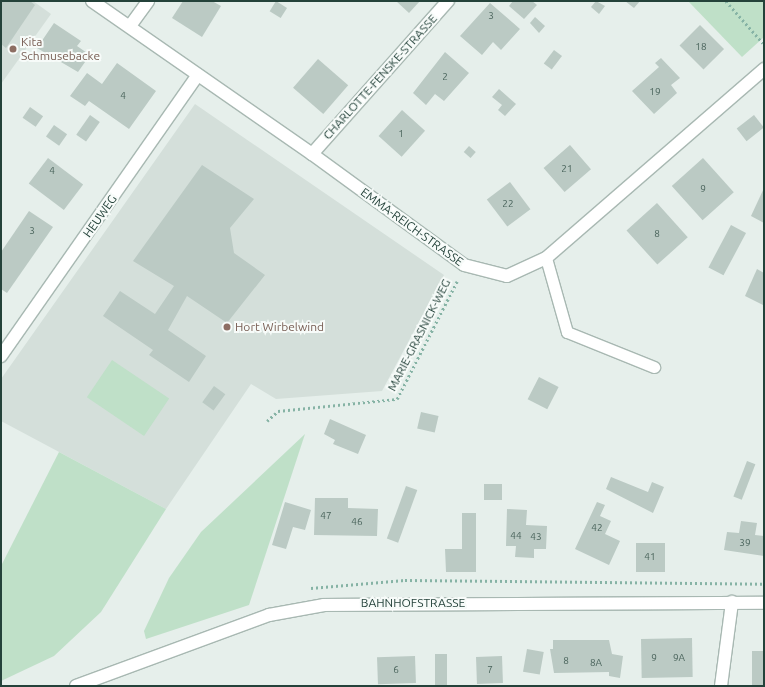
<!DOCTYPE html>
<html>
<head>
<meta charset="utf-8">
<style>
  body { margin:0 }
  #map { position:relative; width:765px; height:687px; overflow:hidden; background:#e6efeb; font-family:Ubuntu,sans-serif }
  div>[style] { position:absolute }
  .built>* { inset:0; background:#d4dfda }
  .green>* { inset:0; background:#bfe0c8; transform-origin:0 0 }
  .building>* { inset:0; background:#bbcac4; transform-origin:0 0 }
  .path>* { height:2.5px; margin-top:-1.25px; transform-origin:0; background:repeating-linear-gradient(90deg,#86b3a5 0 2px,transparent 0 5px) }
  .roads { filter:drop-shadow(1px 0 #a8b8b2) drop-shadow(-1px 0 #a8b8b2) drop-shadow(0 1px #a8b8b2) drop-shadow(0 -1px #a8b8b2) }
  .service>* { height:11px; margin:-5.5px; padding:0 5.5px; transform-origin:5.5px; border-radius:5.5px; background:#fff }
  .minor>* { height:12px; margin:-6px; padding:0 6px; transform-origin:6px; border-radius:6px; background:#fff }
  .tertiary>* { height:12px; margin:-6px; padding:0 6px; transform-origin:6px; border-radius:6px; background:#fff }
  .dots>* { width:11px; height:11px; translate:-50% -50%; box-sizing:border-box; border:2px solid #f7fbf9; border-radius:50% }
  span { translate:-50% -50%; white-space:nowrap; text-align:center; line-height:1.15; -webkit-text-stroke:4px #f7fbf9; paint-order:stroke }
  .number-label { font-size:10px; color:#4a645c }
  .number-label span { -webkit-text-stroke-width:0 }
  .education-label { font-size:12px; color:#785e54 }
  .left { translate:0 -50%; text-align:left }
  .street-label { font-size:12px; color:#24423a }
  .frame { position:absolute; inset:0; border:2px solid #24423a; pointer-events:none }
</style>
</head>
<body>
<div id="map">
  <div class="built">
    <div style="clip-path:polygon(1px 1px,33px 1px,51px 14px,1px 84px)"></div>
    <div style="clip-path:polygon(195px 104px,444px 275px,382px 391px,276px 399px,251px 384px,166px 509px,1px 421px,1px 379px)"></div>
  </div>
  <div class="green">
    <div style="clip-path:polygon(688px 1px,764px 1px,764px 37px,742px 57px)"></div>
    <div style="left:112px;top:360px;width:69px;height:45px;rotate:34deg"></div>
    <div style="clip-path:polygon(305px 434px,249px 605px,146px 639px,144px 631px,169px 578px,201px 532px)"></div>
    <div style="clip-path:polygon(59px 452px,166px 509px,101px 612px,54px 656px,1px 681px,1px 566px)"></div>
  </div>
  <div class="building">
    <div style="clip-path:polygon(1px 1px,30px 1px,35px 5px,6px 48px,1px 44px)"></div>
    <div style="clip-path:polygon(183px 1px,212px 1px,221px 6px,202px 37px,172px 18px)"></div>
    <div style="left:276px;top:1px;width:13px;height:12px;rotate:32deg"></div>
    <div style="clip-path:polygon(396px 1px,420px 1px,409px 13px)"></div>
    <div style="clip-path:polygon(513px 1px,532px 1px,537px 5px,524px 19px,509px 6px)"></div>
    <div style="clip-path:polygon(596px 1px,605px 6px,599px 14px,591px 7px)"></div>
    <div style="clip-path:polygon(625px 1px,640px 1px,634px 8px)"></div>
    <div style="clip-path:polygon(490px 3px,520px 29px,501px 50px,493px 42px,482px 55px,460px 36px)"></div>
    <div style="clip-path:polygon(535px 17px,545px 26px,539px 33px,530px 23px)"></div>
    <div style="clip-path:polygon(54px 23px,81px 41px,77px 46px,90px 55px,78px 72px,37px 48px)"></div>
    <div style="left:700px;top:25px;width:34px;height:29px;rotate:45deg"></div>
    <div style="left:554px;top:50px;width:10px;height:17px;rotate:37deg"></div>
    <div style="clip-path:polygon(445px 52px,469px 73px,444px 101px,435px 94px,426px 105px,413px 93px)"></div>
    <div style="clip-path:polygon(661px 58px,680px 78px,671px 85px,677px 93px,654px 114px,632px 91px,659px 67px,655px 63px)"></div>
    <div style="left:318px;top:59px;width:40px;height:38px;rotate:41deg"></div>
    <div style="clip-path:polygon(117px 63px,156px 91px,129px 129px,89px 101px,85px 106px,70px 96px,87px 73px,102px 84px)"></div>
    <div style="clip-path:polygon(499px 89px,516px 104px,505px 116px,498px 110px,502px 105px,492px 97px)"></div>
    <div style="left:30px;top:107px;width:16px;height:13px;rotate:35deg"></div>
    <div style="left:402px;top:110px;width:31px;height:35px;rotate:42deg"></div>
    <div style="left:90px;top:115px;width:12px;height:24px;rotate:35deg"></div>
    <div style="left:754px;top:115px;width:16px;height:22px;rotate:52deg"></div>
    <div style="left:54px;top:125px;width:16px;height:14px;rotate:35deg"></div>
    <div style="left:570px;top:145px;width:32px;height:35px;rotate:49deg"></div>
    <div style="left:469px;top:146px;width:9px;height:8px;rotate:41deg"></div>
    <div style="left:48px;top:158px;width:44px;height:32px;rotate:37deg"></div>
    <div style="left:703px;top:158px;width:46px;height:42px;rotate:48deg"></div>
    <div style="clip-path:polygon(202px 165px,254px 199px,230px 228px,234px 253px,265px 275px,227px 323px,187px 296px,168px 330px,206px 356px,189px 382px,149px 355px,153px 350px,103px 316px,120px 291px,155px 314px,174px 286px,133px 261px)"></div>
    <div style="left:510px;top:182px;width:34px;height:29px;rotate:53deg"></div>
    <div style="clip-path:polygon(764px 188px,764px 223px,751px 216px)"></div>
    <div style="left:657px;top:203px;width:46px;height:41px;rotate:48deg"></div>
    <div style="clip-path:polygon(29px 211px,53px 227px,7px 293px,1px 289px,1px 252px)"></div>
    <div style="left:731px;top:225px;width:17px;height:48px;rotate:28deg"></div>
    <div style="clip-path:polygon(757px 269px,764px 273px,763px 305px,745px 296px)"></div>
    <div style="left:539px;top:377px;width:22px;height:25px;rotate:27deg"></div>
    <div style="left:214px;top:386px;width:14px;height:20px;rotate:36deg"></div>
    <div style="left:421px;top:412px;width:18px;height:17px;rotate:13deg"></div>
    <div style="clip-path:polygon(330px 419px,366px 435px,358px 454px,333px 444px,335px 440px,324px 434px)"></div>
    <div style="left:747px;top:461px;width:9px;height:38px;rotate:21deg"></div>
    <div style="clip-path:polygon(611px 477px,648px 492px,652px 482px,664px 487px,653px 513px,606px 489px)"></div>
    <div style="left:484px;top:484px;width:18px;height:16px"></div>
    <div style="left:406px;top:486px;width:12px;height:56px;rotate:20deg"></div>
    <div style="clip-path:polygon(315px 498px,348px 498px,348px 508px,378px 509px,377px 536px,314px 535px)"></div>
    <div style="clip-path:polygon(285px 502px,311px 510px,305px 530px,293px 527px,286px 549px,272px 545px)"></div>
    <div style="clip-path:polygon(597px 502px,605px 505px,600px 516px,611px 521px,605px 534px,620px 541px,609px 565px,575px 549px)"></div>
    <div style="clip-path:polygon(507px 509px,527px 510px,526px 525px,547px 526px,546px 549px,534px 549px,534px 558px,515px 557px,516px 546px,506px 546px)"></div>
    <div style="clip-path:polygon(462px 513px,476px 513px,476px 572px,446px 572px,445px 549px,462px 549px)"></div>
    <div style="clip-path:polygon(741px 521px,757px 523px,755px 535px,764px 536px,764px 556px,724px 550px,727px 532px,739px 533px)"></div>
    <div style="left:636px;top:543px;width:29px;height:29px"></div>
    <div style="left:692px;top:638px;width:39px;height:51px;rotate:89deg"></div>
    <div style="clip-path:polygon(553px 640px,609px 640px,612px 654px,623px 656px,620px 678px,609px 676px,609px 672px,554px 673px,550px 649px,553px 649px)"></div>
    <div style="left:527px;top:649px;width:17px;height:23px;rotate:10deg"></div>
    <div style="left:764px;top:651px;width:34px;height:12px;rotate:90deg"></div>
    <div style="left:435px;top:654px;width:12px;height:32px"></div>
    <div style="left:415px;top:656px;width:27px;height:38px;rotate:88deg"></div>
    <div style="left:502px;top:656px;width:27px;height:26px;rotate:88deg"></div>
  </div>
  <div class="path">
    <div style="left:726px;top:1px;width:56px;rotate:48.6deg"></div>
    <div style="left:267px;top:421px;width:15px;rotate:-42deg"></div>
    <div style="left:278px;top:411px;width:120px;rotate:-5.8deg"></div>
    <div style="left:397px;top:399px;width:132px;rotate:-63deg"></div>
    <div style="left:311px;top:588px;width:94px;rotate:-4.9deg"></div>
    <div style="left:405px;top:580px;width:359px;rotate:0.6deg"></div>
  </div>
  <div class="roads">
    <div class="service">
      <div style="left:546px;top:258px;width:77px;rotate:74.2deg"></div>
      <div style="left:567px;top:332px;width:94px;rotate:21.9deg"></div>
    </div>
    <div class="minor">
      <div style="left:92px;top:1px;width:268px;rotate:34.8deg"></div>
      <div style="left:312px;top:154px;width:188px;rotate:36.1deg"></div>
      <div style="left:464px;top:265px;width:44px;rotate:14.3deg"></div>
      <div style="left:507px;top:276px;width:43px;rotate:-24.8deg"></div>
      <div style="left:546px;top:258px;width:289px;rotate:-40.9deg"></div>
      <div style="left:130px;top:26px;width:31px;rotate:-54deg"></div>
      <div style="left:312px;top:154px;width:205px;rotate:-48.4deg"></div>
      <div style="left:1px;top:356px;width:343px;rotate:-55deg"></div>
      <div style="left:721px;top:686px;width:85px;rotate:-82.5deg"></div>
    </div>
    <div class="tertiary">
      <div style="left:76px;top:686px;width:206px;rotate:-20.2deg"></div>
      <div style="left:269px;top:615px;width:56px;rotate:-10.3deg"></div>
      <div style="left:324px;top:605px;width:440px;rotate:-0.3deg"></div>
    </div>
  </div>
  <div class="dots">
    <div style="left:13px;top:49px;background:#8d6e63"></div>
    <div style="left:227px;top:327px;background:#8d6e63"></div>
  </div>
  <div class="number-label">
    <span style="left:491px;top:16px">3</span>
    <span style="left:701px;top:47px">18</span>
    <span style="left:445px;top:77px">2</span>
    <span style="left:655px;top:92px">19</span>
    <span style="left:123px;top:96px">4</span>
    <span style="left:401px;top:134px">1</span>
    <span style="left:567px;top:169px">21</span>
    <span style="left:52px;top:171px">4</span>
    <span style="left:703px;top:189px">9</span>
    <span style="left:508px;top:204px">22</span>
    <span style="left:32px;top:231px">3</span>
    <span style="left:657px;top:234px">8</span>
    <span style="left:326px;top:516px">47</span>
    <span style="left:357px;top:522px">46</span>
    <span style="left:597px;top:528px">42</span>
    <span style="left:516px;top:536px">44</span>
    <span style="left:536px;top:537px">43</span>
    <span style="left:745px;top:543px">39</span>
    <span style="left:650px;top:557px">41</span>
    <span style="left:654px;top:658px">9</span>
    <span style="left:679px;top:658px">9A</span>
    <span style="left:566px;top:661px">8</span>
    <span style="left:596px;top:663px">8A</span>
    <span style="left:396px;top:670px">6</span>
    <span style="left:490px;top:670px">7</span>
  </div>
  <div class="education-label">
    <span class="left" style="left:21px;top:49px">Kita<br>Schmusebacke</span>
    <span class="left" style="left:235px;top:327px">Hort Wirbelwind</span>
  </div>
  <div class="street-label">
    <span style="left:380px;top:77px;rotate:-48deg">CHARLOTTE-FENSKE-STRASSE</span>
    <span style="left:100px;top:216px;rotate:-55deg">HEUWEG</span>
    <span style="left:412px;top:227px;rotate:36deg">EMMA-REICH-STRASSE</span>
    <span style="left:419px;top:335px;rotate:-63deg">MARIE-GRASNICK-WEG</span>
    <span style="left:413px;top:603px">BAHNHOFSTRASSE</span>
  </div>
  <div class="frame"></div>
</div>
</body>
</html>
